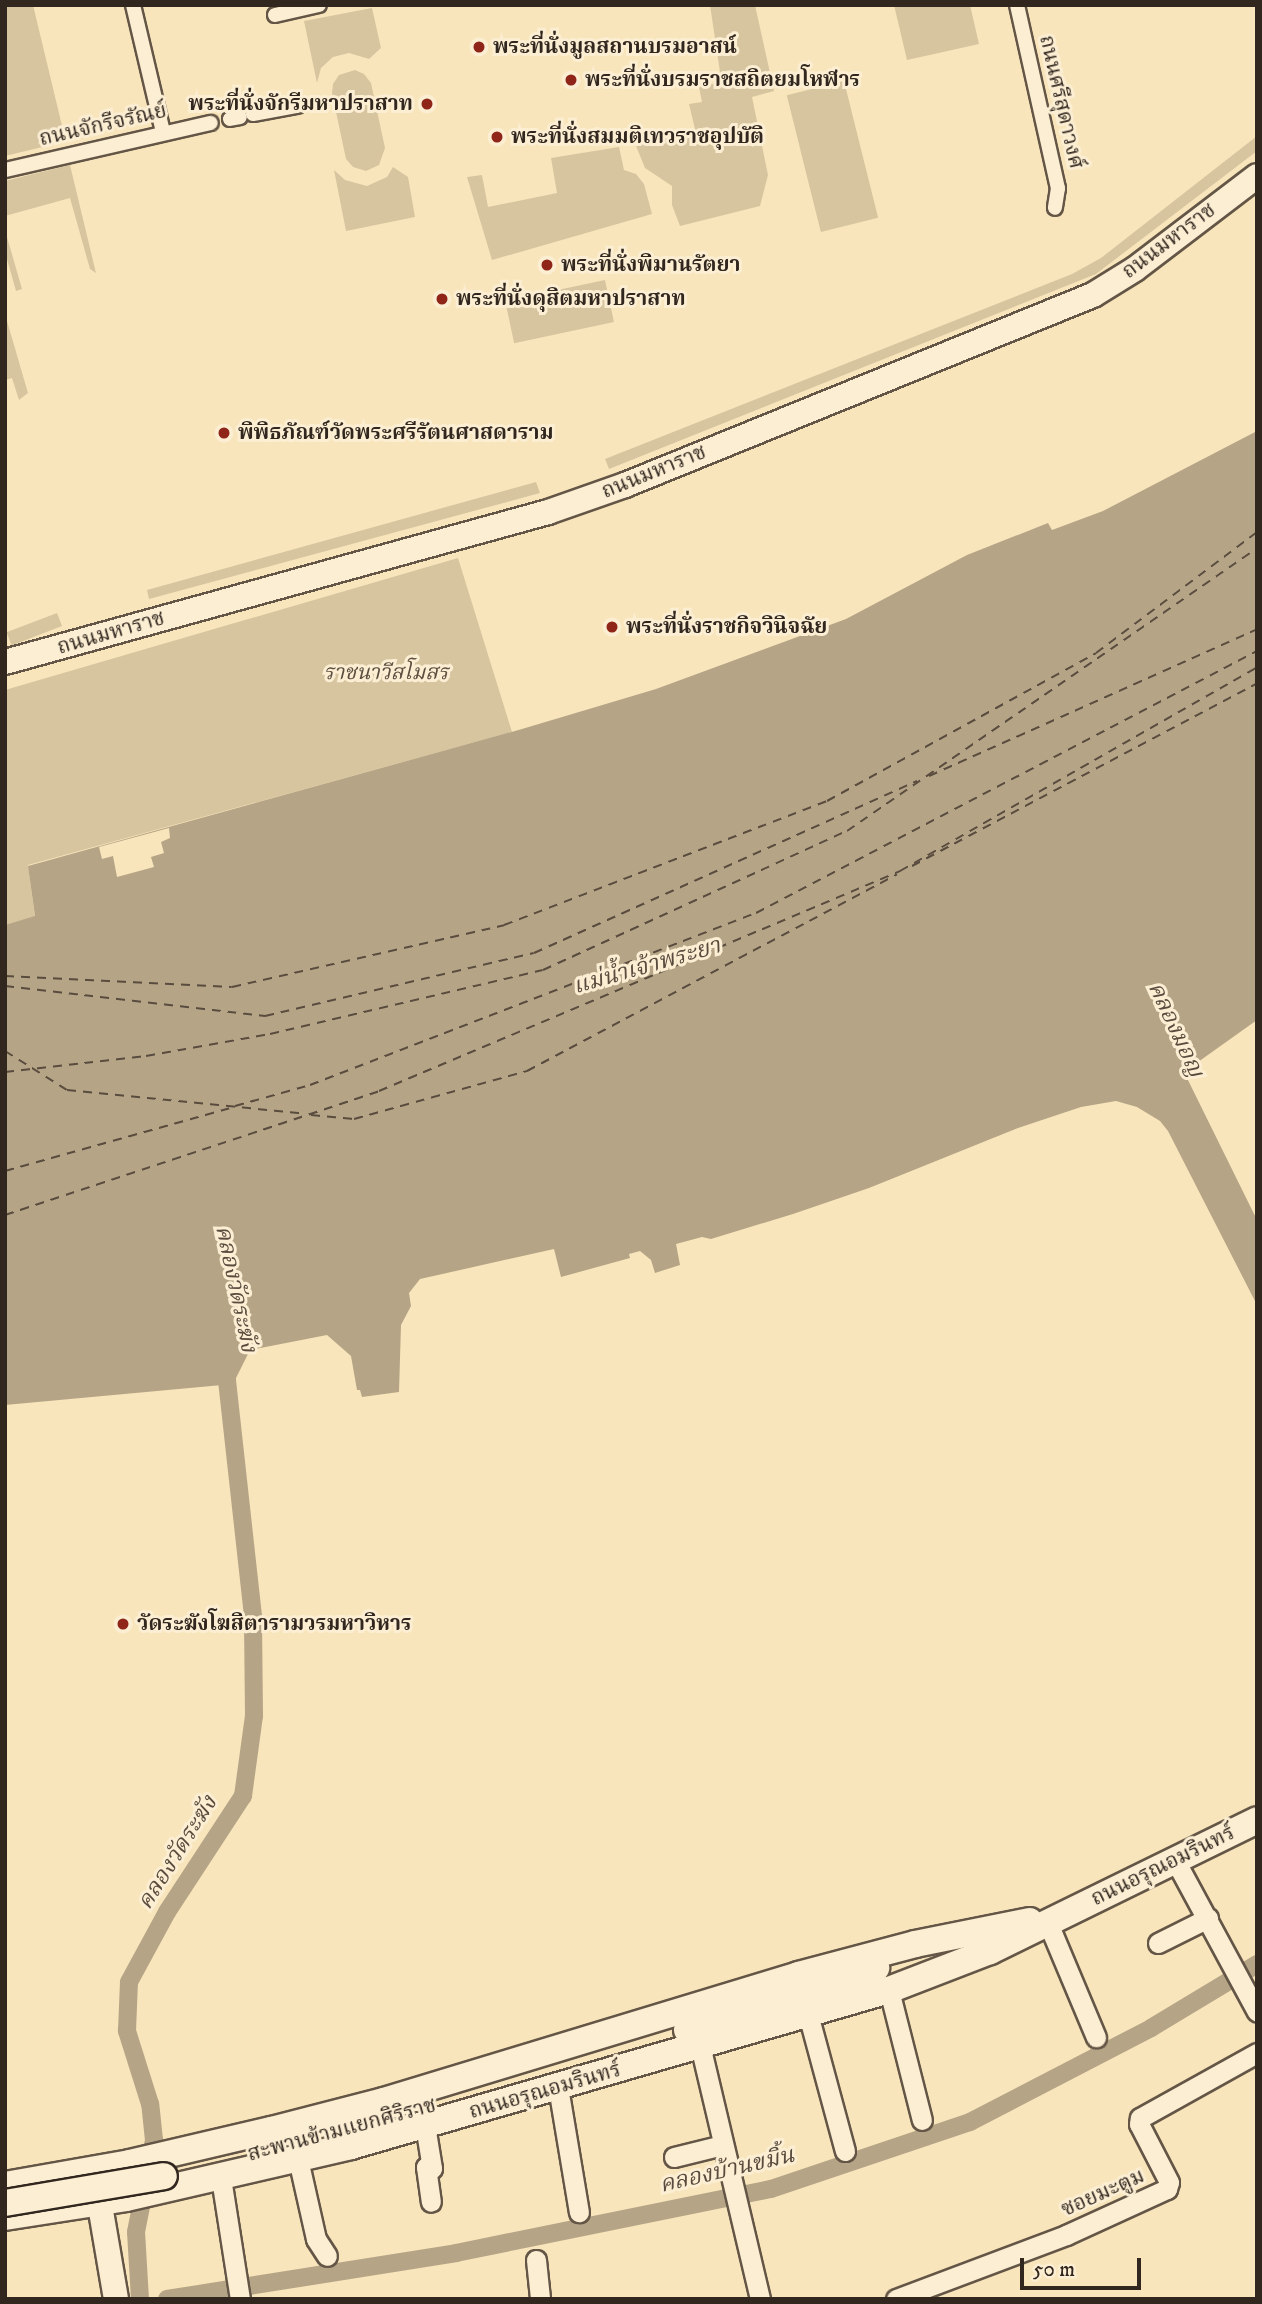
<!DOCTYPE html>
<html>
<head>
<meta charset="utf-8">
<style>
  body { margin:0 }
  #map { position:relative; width:1262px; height:2304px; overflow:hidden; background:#f9e5bb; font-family:"IM FELL DW Pica","Noto Serif Thai",serif }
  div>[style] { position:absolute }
  .green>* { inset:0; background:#d7c5a0; transform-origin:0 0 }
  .water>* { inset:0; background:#b5a486 }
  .pier>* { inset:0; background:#f9e5bb }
  .canal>* { height:18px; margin:-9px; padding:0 9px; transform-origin:9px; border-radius:9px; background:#b5a486 }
  .ferry>* { height:2px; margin-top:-1px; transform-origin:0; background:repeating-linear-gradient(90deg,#594c3e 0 9px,transparent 0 16px) }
  .roads { filter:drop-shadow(2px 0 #645646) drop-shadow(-2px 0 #645646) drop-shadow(0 2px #645646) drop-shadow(0 -2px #645646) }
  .pedestrian>* { height:14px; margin:-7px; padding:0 7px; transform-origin:7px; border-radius:7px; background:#fbeed3 }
  .minor>* { height:19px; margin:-9.5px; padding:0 9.5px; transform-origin:9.5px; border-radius:9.5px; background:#fbeed3 }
  .tertiary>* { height:24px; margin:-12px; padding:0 12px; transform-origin:12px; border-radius:12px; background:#fbeed3 }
  .secondary>* { height:26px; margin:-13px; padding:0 13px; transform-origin:13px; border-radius:13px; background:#fbeed3 }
  .bridges { filter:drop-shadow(2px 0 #32271f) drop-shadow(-2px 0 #32271f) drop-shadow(0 2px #32271f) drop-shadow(0 -2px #32271f) }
  .secondary-bridge>* { height:26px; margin:-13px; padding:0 13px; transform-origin:13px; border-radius:13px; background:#fbeed3 }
  .dots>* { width:19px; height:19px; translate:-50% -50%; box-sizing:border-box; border:4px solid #fbeed3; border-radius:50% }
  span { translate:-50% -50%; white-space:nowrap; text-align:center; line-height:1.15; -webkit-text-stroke:6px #fbeed3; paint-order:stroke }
  .poi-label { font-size:21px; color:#32271f; font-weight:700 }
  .left { translate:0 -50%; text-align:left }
  .right { translate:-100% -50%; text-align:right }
  .street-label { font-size:21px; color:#32271f }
  .park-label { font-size:21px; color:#5b4e3f; font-style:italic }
  .water-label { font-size:23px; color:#594c3e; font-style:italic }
  .frame { position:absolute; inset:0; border:7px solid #32271f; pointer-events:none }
  .scale { position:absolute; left:1020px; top:2258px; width:121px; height:32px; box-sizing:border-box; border:4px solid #32271f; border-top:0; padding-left:9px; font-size:21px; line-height:24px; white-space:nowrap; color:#32271f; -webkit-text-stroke:5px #fbeed3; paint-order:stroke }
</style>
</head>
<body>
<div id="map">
  <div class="green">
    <div style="clip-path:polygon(5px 5px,33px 5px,64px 134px,59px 143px,5px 156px)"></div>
    <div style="clip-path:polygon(710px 5px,755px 5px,774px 91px,752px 97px,768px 175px,760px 206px,680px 226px,672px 205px,672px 186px,645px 168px,634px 141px,695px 129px,689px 104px,702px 102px,699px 87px,713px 84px,720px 72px)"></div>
    <div style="clip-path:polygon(894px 5px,970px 5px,979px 44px,907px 60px)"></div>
    <div style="clip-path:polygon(372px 8px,381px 48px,369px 59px,349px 53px,333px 57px,321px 68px,317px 83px,304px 21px)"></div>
    <div style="clip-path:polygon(355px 70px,364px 74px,371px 83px,385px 148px,379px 165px,366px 171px,353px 167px,346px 159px,332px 93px,333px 84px,339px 75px)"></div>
    <div style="left:844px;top:81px;width:141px;height:59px;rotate:76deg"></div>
    <div style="clip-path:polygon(1257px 136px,1257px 151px,1096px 274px,609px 469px,605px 459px,1072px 274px,1101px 258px)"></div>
    <div style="clip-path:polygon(619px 147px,624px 170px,636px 174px,644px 184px,652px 214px,492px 260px,467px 177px,482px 175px,488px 207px,557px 193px,551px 158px)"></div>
    <div style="clip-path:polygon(70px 165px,96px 273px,90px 269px,70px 198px,5px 216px,5px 181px)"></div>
    <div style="clip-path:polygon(393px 167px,408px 177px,415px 217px,346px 231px,334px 170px,345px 180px,367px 186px,387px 177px)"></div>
    <div style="clip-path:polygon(5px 230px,22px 289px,16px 291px,5px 252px)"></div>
    <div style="left:605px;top:280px;width:43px;height:102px;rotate:78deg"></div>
    <div style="clip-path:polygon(5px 314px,28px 393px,19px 400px,12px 378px,5px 380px)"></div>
    <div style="clip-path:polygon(536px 482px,540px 493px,149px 599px,147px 590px)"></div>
    <div style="clip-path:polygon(458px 558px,512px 732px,28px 865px,35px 917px,5px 925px,5px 690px)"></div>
    <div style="left:57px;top:613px;width:14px;height:54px;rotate:69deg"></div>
  </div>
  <div class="water">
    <div style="clip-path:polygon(1257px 431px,1257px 1020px,1184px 1072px,1257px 1220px,1257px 1305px,1168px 1131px,1160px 1121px,1137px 1107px,1116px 1101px,1081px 1107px,1018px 1128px,869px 1188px,793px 1214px,711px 1239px,702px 1237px,676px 1244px,680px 1265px,655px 1273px,651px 1260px,640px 1251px,629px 1254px,630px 1258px,561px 1277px,554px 1249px,420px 1279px,409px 1293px,411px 1306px,401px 1325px,399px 1392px,362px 1397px,360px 1390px,357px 1390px,351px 1356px,327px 1335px,250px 1350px,233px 1384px,5px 1405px,5px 925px,35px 916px,28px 866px,522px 729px,656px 689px,846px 619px,967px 555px,1048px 523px,1052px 530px,1103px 511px)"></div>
  </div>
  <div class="pier">
    <div style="clip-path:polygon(169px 828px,170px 838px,161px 842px,164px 853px,151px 857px,154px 867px,117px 877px,113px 856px,102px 859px,99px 847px)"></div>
  </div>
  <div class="canal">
    <div style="left:140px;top:2299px;width:67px;rotate:-93.4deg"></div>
    <div style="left:136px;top:2232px;width:94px;rotate:-78.9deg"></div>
    <div style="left:154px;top:2140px;width:36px;rotate:-96deg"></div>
    <div style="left:150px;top:2104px;width:77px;rotate:-107.5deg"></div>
    <div style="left:127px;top:2031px;width:49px;rotate:-87.7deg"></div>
    <div style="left:129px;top:1982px;width:80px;rotate:-61.5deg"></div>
    <div style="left:167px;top:1912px;width:139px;rotate:-56.8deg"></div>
    <div style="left:243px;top:1796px;width:81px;rotate:-82.2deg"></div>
    <div style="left:254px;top:1716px;width:100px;rotate:-90.6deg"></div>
    <div style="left:253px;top:1616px;width:256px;rotate:-96.3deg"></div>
    <div style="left:167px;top:2299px;width:293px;rotate:-9deg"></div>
    <div style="left:456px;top:2253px;width:321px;rotate:-11.5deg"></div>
    <div style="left:771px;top:2189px;width:210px;rotate:-18.6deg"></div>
    <div style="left:970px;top:2122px;width:204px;rotate:-27.4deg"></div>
    <div style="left:1151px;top:2028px;width:124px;rotate:-31.1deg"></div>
  </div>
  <div class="ferry">
    <div style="left:929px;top:776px;width:359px;rotate:-24.1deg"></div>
    <div style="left:912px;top:866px;width:391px;rotate:-27.9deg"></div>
    <div style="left:5px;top:976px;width:227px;rotate:2.8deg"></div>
    <div style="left:232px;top:987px;width:279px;rotate:-12.8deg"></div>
    <div style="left:504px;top:925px;width:346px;rotate:-21deg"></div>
    <div style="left:827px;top:801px;width:307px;rotate:-28.8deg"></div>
    <div style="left:1096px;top:653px;width:201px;rotate:-36.9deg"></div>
    <div style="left:5px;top:986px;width:262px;rotate:6.6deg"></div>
    <div style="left:265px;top:1016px;width:276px;rotate:-13.2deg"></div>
    <div style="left:534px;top:953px;width:420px;rotate:-24.2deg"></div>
    <div style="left:5px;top:1051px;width:73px;rotate:32.2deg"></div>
    <div style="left:67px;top:1090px;width:240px;rotate:5.7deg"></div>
    <div style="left:5px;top:1072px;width:142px;rotate:-6.5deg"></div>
    <div style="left:146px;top:1056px;width:126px;rotate:-10.1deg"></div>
    <div style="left:270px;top:1034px;width:280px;rotate:-13.2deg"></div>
    <div style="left:543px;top:970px;width:334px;rotate:-24.6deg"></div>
    <div style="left:847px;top:831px;width:498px;rotate:-34.6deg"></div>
    <div style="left:235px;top:1106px;width:78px;rotate:-15.6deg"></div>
    <div style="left:310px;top:1085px;width:478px;rotate:-21.1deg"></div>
    <div style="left:756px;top:913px;width:565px;rotate:-27.61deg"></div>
    <div style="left:311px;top:1115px;width:43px;rotate:5.3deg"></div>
    <div style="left:354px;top:1119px;width:180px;rotate:-15.5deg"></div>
    <div style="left:527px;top:1071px;width:419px;rotate:-28deg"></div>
    <div style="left:5px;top:1171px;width:234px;rotate:-15.6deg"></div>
    <div style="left:5px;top:1215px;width:394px;rotate:-18.3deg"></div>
    <div style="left:379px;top:1091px;width:566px;rotate:-22.89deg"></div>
    <div style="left:900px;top:871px;width:411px;rotate:-29.7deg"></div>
  </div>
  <div class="roads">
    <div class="pedestrian">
      <div style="left:133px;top:5px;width:130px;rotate:76.7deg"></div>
      <div style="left:1017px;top:5px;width:188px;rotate:77.4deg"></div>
      <div style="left:1058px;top:188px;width:20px;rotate:99deg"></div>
      <div style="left:275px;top:15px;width:45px;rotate:-12.8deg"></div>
      <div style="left:253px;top:114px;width:45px;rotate:-10.3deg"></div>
      <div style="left:230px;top:119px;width:10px;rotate:-11deg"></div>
      <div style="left:5px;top:170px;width:211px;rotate:-12.9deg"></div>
    </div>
    <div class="minor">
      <div style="left:1176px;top:1862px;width:170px;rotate:61.6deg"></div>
      <div style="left:1048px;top:1923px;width:124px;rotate:67.2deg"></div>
      <div style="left:1158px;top:1943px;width:56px;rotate:-26.6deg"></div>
      <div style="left:889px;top:1990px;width:134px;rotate:75.8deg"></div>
      <div style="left:808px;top:2014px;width:142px;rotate:74.9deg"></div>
      <div style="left:700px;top:2045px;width:261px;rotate:76.7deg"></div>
      <div style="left:558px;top:2087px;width:127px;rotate:80.5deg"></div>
      <div style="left:425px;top:2125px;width:44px;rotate:80.8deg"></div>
      <div style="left:432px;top:2168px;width:6px;rotate:-171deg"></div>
      <div style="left:426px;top:2167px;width:35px;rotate:82deg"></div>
      <div style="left:674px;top:2157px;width:50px;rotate:-13.8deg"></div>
      <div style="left:298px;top:2159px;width:82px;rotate:77.3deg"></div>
      <div style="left:316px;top:2239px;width:20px;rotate:57deg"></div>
      <div style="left:221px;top:2178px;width:122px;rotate:81.1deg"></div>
      <div style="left:536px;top:2260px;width:39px;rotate:84deg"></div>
      <div style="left:896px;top:2299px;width:182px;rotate:-20.6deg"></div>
      <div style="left:1066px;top:2235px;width:111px;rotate:-24.5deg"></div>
      <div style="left:1167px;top:2189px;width:7px;rotate:-74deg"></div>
      <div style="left:1169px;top:2182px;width:65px;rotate:-117.3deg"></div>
      <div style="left:1139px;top:2124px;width:6px;rotate:-81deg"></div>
      <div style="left:1140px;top:2118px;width:134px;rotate:-29.1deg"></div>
    </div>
    <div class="tertiary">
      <div style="left:5px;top:662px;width:563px;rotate:-15.44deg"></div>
      <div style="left:548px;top:512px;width:82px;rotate:-19.3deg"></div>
      <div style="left:625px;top:485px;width:505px;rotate:-22.1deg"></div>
      <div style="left:1093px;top:295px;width:49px;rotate:-31.8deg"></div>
      <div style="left:1135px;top:269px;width:153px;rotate:-37.3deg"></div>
      <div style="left:96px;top:2182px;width:119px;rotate:80.3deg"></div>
    </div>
    <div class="secondary">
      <div style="left:687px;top:2030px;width:153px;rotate:-16.7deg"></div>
      <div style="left:834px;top:1986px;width:46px;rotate:-23.2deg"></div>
      <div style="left:5px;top:2185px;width:127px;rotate:-10deg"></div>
      <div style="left:130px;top:2163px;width:145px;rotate:-13.2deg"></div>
      <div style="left:271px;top:2130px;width:117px;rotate:-14.4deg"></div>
      <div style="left:384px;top:2101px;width:433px;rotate:-16.9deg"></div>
      <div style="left:798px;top:1975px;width:121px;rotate:-14.8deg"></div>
      <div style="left:915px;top:1944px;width:117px;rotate:-11.3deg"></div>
      <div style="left:5px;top:2217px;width:122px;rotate:-8.9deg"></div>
      <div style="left:126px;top:2198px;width:231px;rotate:-13deg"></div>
      <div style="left:351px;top:2146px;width:560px;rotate:-16.17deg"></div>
      <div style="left:889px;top:1990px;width:108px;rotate:-21.1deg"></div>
      <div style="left:990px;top:1951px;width:297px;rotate:-26.1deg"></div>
    </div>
  </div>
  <div class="bridges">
    <div class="secondary-bridge">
      <div style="left:5px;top:2203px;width:161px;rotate:-9.6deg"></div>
    </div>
  </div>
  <div class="dots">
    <div style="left:479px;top:47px;background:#8f2418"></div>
    <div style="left:571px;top:80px;background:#8f2418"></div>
    <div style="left:427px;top:104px;background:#8f2418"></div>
    <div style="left:497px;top:137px;background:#8f2418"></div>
    <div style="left:547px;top:265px;background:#8f2418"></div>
    <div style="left:442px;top:299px;background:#8f2418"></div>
    <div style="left:224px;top:433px;background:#8f2418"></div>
    <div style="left:612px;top:627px;background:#8f2418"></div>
    <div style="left:123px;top:1624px;background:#8f2418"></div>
  </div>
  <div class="poi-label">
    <span class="left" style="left:493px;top:47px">พระที่นั่งมูลสถานบรมอาสน์</span>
    <span class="left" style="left:585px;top:80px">พระที่นั่งบรมราชสถิตยมโหฬาร</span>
    <span class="right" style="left:413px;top:104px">พระที่นั่งจักรีมหาปราสาท</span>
    <span class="left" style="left:511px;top:137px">พระที่นั่งสมมติเทวราชอุปบัติ</span>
    <span class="left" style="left:561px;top:265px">พระที่นั่งพิมานรัตยา</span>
    <span class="left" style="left:456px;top:299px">พระที่นั่งดุสิตมหาปราสาท</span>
    <span class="left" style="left:238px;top:433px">พิพิธภัณฑ์วัดพระศรีรัตนศาสดาราม</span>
    <span class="left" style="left:626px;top:627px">พระที่นั่งราชกิจวินิจฉัย</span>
    <span class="left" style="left:137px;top:1624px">วัดระฆังโฆสิตารามวรมหาวิหาร</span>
  </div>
  <div class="street-label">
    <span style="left:1061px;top:102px;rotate:77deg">ถนนศรีสุดาวงศ์</span>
    <span style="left:103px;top:125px;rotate:-13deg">ถนนจักรีจรัณย์</span>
    <span style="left:1169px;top:241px;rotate:-37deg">ถนนมหาราช</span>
    <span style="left:654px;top:472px;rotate:-22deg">ถนนมหาราช</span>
    <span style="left:111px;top:633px;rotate:-16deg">ถนนมหาราช</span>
    <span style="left:1163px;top:1866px;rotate:-26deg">ถนนอรุณอมรินทร์</span>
    <span style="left:545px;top:2091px;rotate:-16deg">ถนนอรุณอมรินทร์</span>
    <span style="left:342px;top:2130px;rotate:-15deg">สะพานข้ามแยกศิริราช</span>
    <span style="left:1103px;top:2193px;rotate:-24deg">ซอยมะตูม</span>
  </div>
  <div class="park-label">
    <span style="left:386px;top:673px">ราชนาวีสโมสร</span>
  </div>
  <div class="water-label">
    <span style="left:647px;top:967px;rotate:-16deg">แม่น้ำเจ้าพระยา</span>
    <span style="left:1175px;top:1030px;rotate:65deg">คลองมอญ</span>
    <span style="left:235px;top:1289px;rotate:78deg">คลองวัดระฆัง</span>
    <span style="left:178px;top:1853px;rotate:-58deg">คลองวัดระฆัง</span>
    <span style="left:727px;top:2171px;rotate:-13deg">คลองบ้านขมิ้น</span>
  </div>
  <div class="frame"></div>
  <div class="scale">50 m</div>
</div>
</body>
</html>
